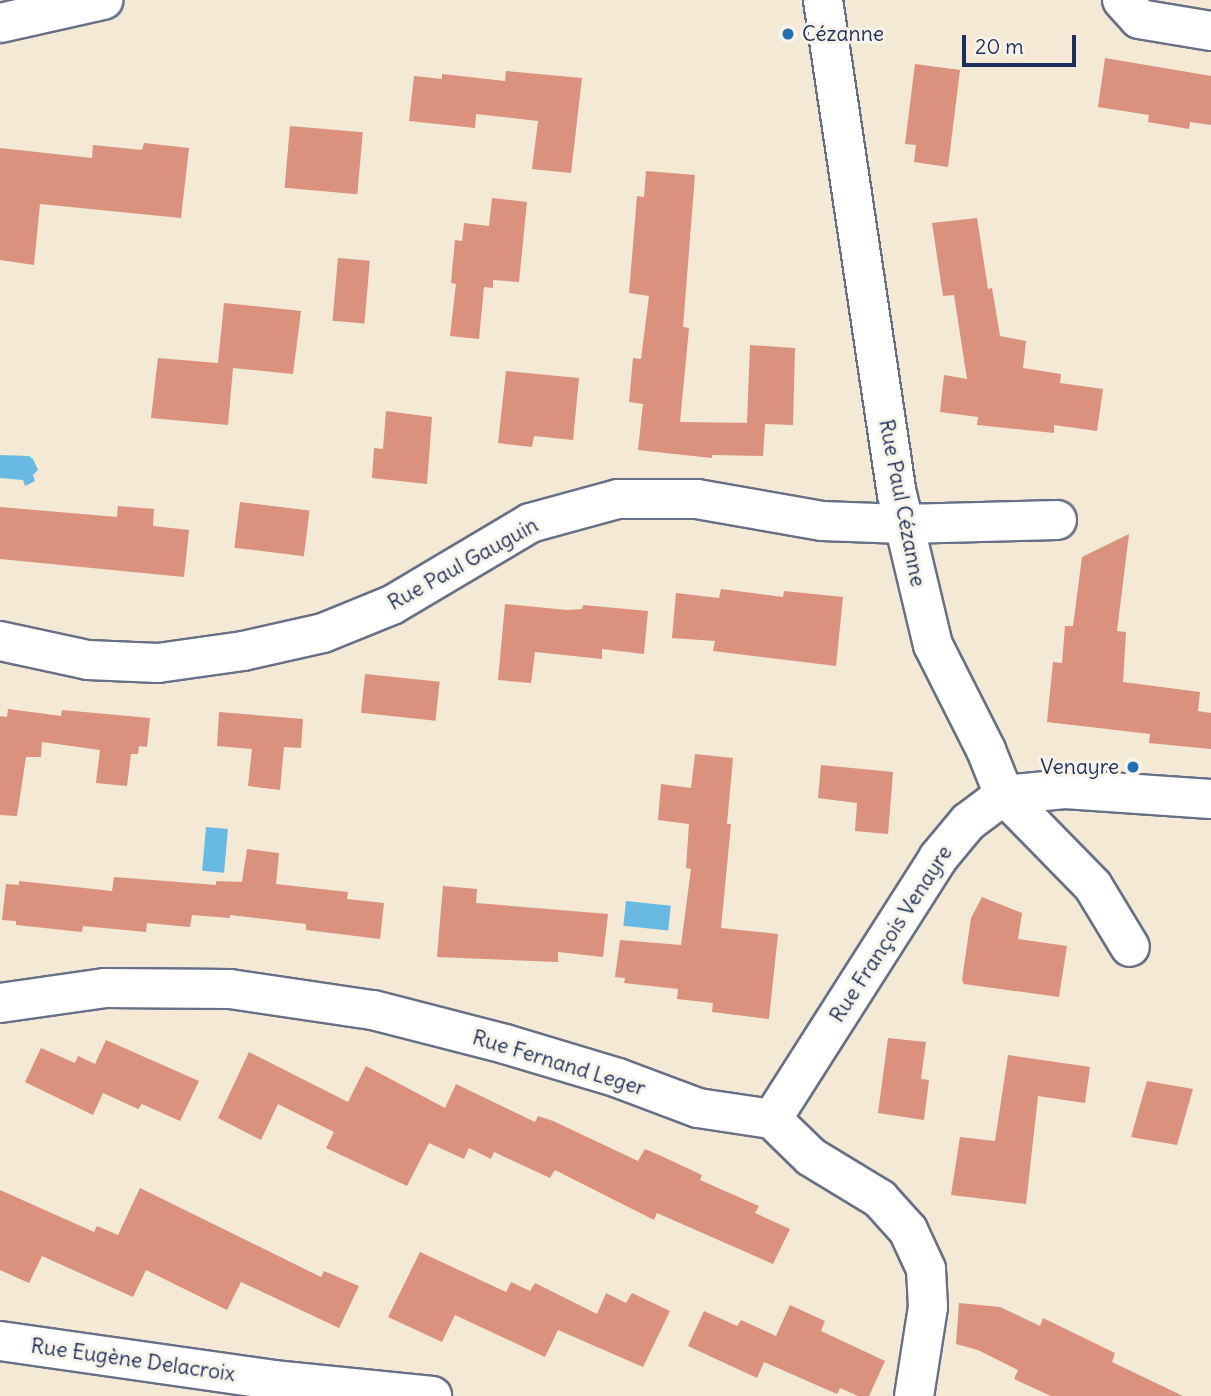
<!DOCTYPE html>
<html>
<head>
<meta charset="utf-8">
<style>
  body { margin:0 }
  #map { position:relative; width:1211px; height:1396px; overflow:hidden; background:#f3e9d4; font-family:Delius,sans-serif }
  div>[style] { position:absolute }
  .water>* { inset:0; background:#68bae4; transform-origin:0 0 }
  .building>* { inset:0; background:#da917d; transform-origin:0 0 }
  .roads { filter:drop-shadow(2px 0 #677087) drop-shadow(-2px 0 #677087) drop-shadow(0 2px #677087) drop-shadow(0 -2px #677087) }
  .minor>* { height:38px; margin:-19px; padding:0 19px; transform-origin:19px; border-radius:19px; background:#fff }
  .dots>* { width:19px; height:19px; translate:-50% -50%; box-sizing:border-box; border:4px solid #f7f3e8; border-radius:50% }
  span { translate:-50% -50%; white-space:nowrap; text-align:center; line-height:1.15; -webkit-text-stroke:6px #f7f3e8; paint-order:stroke }
  .poi-label { font-size:21px; color:#1b2f5e }
  .left { translate:0 -50%; text-align:left }
  .right { translate:-100% -50%; text-align:right }
  .street-label { font-size:21px; color:#1b2f5e }
  .scale { position:absolute; left:962px; top:35px; width:114px; height:32px; box-sizing:border-box; border:4px solid #1b2f5e; border-top:0; padding-left:9px; font-size:21px; line-height:24px; white-space:nowrap; color:#1b2f5e; -webkit-text-stroke:5px #f7f3e8; paint-order:stroke }
</style>
</head>
<body>
<div id="map">
  <div class="water">
    <div style="clip-path:polygon(0 455px,29px 456px,33px 459px,38px 470px,33px 475px,35px 481px,25px 486px,23px 480px,0 478px)"></div>
    <div style="left:206px;top:827px;width:22px;height:44px;rotate:5deg"></div>
    <div style="left:626px;top:901px;width:45px;height:25px;rotate:6deg"></div>
  </div>
  <div class="building">
    <div style="clip-path:polygon(1105px 58px,1211px 76px,1211px 125px,1190px 122px,1189px 129px,1148px 122px,1149px 115px,1098px 107px)"></div>
    <div style="clip-path:polygon(915px 64px,960px 70px,948px 167px,914px 162px,916px 145px,905px 144px)"></div>
    <div style="clip-path:polygon(506px 71px,582px 78px,571px 173px,532px 169px,538px 121px,476px 114px,475px 128px,409px 121px,414px 76px,442px 79px,442px 74px,505px 81px)"></div>
    <div style="left:290px;top:126px;width:73px;height:62px;rotate:5deg"></div>
    <div style="clip-path:polygon(144px 143px,189px 148px,181px 218px,40px 204px,34px 265px,0 260px,0 148px,92px 158px,93px 145px,142px 150px)"></div>
    <div style="clip-path:polygon(646px 171px,695px 175px,683px 327px,689px 328px,680px 422px,757px 423px,747px 423px,750px 345px,795px 348px,793px 425px,765px 424px,763px 456px,712px 455px,712px 458px,638px 450px,643px 404px,629px 402px,633px 358px,641px 359px,649px 296px,629px 293px,637px 196px,644px 197px)"></div>
    <div style="clip-path:polygon(492px 198px,527px 202px,519px 282px,493px 280px,493px 288px,484px 287px,479px 339px,450px 336px,456px 284px,451px 283px,455px 240px,462px 241px,464px 223px,489px 226px)"></div>
    <div style="clip-path:polygon(977px 218px,988px 289px,992px 288px,1000px 336px,1026px 341px,1023px 368px,1061px 374px,1060px 383px,1103px 389px,1097px 431px,1054px 425px,1054px 433px,977px 425px,978px 417px,940px 412px,944px 375px,967px 379px,954px 295px,943px 296px,932px 223px)"></div>
    <div style="left:338px;top:258px;width:32px;height:63px;rotate:5deg"></div>
    <div style="clip-path:polygon(224px 303px,301px 311px,293px 374px,233px 368px,228px 425px,151px 418px,158px 358px,218px 363px)"></div>
    <div style="clip-path:polygon(506px 371px,579px 378px,573px 440px,534px 436px,532px 447px,498px 443px)"></div>
    <div style="clip-path:polygon(386px 411px,432px 417px,427px 484px,372px 478px,374px 448px,383px 449px)"></div>
    <div style="left:240px;top:502px;width:70px;height:46px;rotate:7deg"></div>
    <div style="clip-path:polygon(118px 506px,154px 509px,153px 526px,189px 530px,184px 577px,0 559px,0 507px,117px 517px)"></div>
    <div style="clip-path:polygon(1129px 534px,1117px 631px,1126px 632px,1123px 682px,1200px 692px,1198px 711px,1211px 713px,1211px 749px,1149px 743px,1150px 734px,1047px 722px,1053px 662px,1062px 663px,1065px 626px,1073px 626px,1082px 557px)"></div>
    <div style="clip-path:polygon(721px 589px,783px 597px,784px 591px,843px 597px,836px 666px,713px 651px,715px 641px,672px 638px,676px 593px,719px 598px)"></div>
    <div style="clip-path:polygon(505px 604px,567px 610px,582px 609px,583px 605px,648px 611px,644px 654px,602px 649px,602px 659px,535px 652px,531px 683px,498px 680px)"></div>
    <div style="left:365px;top:674px;width:75px;height:39px;rotate:6deg"></div>
    <div style="clip-path:polygon(8px 709px,61px 716px,62px 710px,150px 718px,147px 747px,139px 746px,138px 754px,131px 754px,127px 786px,96px 783px,100px 750px,42px 742px,41px 757px,26px 757px,17px 816px,0 815px,0 716px,7px 717px)"></div>
    <div style="clip-path:polygon(219px 712px,303px 719px,301px 748px,284px 747px,280px 790px,248px 786px,252px 749px,217px 746px)"></div>
    <div style="clip-path:polygon(695px 754px,733px 758px,727px 824px,731px 824px,721px 928px,778px 934px,769px 1019px,712px 1012px,713px 1003px,677px 999px,678px 989px,624px 983px,625px 978px,615px 977px,620px 940px,681px 945px,691px 869px,686px 868px,689px 824px,658px 820px,661px 784px,691px 788px)"></div>
    <div style="clip-path:polygon(821px 765px,893px 772px,888px 834px,855px 831px,857px 803px,818px 798px)"></div>
    <div style="clip-path:polygon(247px 849px,279px 853px,276px 884px,348px 892px,347px 899px,384px 903px,380px 939px,306px 930px,306px 924px,230px 915px,230px 918px,192px 915px,190px 927px,147px 923px,146px 932px,83px 926px,82px 932px,16px 925px,16px 921px,2px 920px,6px 884px,19px 885px,19px 881px,112px 891px,114px 877px,216px 885px,216px 881px,242px 882px)"></div>
    <div style="clip-path:polygon(443px 886px,477px 889px,476px 903px,608px 914px,603px 957px,558px 952px,558px 962px,437px 957px)"></div>
    <div style="clip-path:polygon(982px 897px,1022px 913px,1018px 939px,1067px 946px,1059px 997px,964px 984px,962px 980px,971px 918px)"></div>
    <div style="clip-path:polygon(888px 1038px,926px 1042px,921px 1079px,929px 1080px,924px 1120px,878px 1113px)"></div>
    <div style="clip-path:polygon(106px 1040px,199px 1081px,180px 1121px,142px 1104px,138px 1109px,103px 1093px,93px 1115px,25px 1082px,41px 1048px,75px 1063px,78px 1056px,95px 1064px)"></div>
    <div style="clip-path:polygon(249px 1052px,348px 1102px,366px 1066px,445px 1108px,456px 1084px,535px 1122px,538px 1116px,553px 1121px,638px 1161px,645px 1149px,659px 1155px,702px 1175px,700px 1180px,759px 1206px,755px 1213px,790px 1229px,773px 1264px,657px 1213px,654px 1220px,555px 1170px,550px 1178px,494px 1152px,491px 1159px,469px 1148px,464px 1159px,429px 1143px,407px 1186px,326px 1148px,334px 1132px,278px 1104px,261px 1140px,218px 1118px)"></div>
    <div style="clip-path:polygon(1008px 1055px,1090px 1067px,1085px 1103px,1038px 1096px,1026px 1204px,951px 1195px,960px 1137px,995px 1141px)"></div>
    <div style="clip-path:polygon(1147px 1081px,1193px 1089px,1177px 1145px,1131px 1137px)"></div>
    <div style="clip-path:polygon(140px 1188px,321px 1277px,324px 1271px,359px 1286px,339px 1328px,241px 1282px,227px 1310px,146px 1270px,133px 1297px,42px 1256px,29px 1283px,0 1270px,0 1190px,94px 1232px,97px 1226px,118px 1235px)"></div>
    <div style="clip-path:polygon(420px 1252px,506px 1292px,511px 1282px,530px 1291px,535px 1283px,597px 1314px,606px 1293px,626px 1303px,632px 1293px,670px 1311px,643px 1367px,558px 1330px,545px 1357px,455px 1315px,442px 1342px,388px 1317px)"></div>
    <div style="clip-path:polygon(959px 1303px,1000px 1307px,1040px 1326px,1043px 1318px,1115px 1353px,1112px 1362px,1183px 1396px,1051px 1396px,1014px 1379px,1018px 1370px,978px 1350px,956px 1344px)"></div>
    <div style="clip-path:polygon(790px 1305px,825px 1321px,821px 1331px,885px 1361px,869px 1396px,858px 1396px,840px 1388px,837px 1394px,764px 1362px,757px 1378px,688px 1346px,704px 1311px,737px 1326px,741px 1320px,776px 1336px)"></div>
  </div>
  <div class="roads">
    <div class="minor">
      <div style="left:823px;top:0;width:500px;rotate:81.5deg"></div>
      <div style="left:897px;top:494px;width:155px;rotate:76.6deg"></div>
      <div style="left:933px;top:645px;width:118px;rotate:63.2deg"></div>
      <div style="left:986px;top:750px;width:48px;rotate:68.2deg"></div>
      <div style="left:1004px;top:795px;width:127px;rotate:45.6deg"></div>
      <div style="left:1093px;top:886px;width:71px;rotate:58.8deg"></div>
      <div style="left:1122px;top:0;width:25px;rotate:48deg"></div>
      <div style="left:1139px;top:19px;width:73px;rotate:9.5deg"></div>
      <div style="left:0;top:23px;width:106px;rotate:-12.6deg"></div>
      <div style="left:0;top:641px;width:90px;rotate:12.2deg"></div>
      <div style="left:88px;top:660px;width:70px;rotate:2.5deg"></div>
      <div style="left:158px;top:663px;width:86px;rotate:-8deg"></div>
      <div style="left:243px;top:651px;width:82px;rotate:-12.7deg"></div>
      <div style="left:323px;top:633px;width:74px;rotate:-22.1deg"></div>
      <div style="left:392px;top:605px;width:161px;rotate:-30.7deg"></div>
      <div style="left:530px;top:523px;width:91px;rotate:-15.3deg"></div>
      <div style="left:618px;top:499px;width:79px"></div>
      <div style="left:697px;top:499px;width:127px;rotate:10deg"></div>
      <div style="left:822px;top:521px;width:82px;rotate:2.1deg"></div>
      <div style="left:904px;top:524px;width:153px;rotate:-1.5deg"></div>
      <div style="left:0;top:1003px;width:107px;rotate:-8.1deg"></div>
      <div style="left:106px;top:988px;width:124px;rotate:0.5deg"></div>
      <div style="left:230px;top:989px;width:145px;rotate:8.4deg"></div>
      <div style="left:373px;top:1010px;width:136px;rotate:14.4deg"></div>
      <div style="left:505px;top:1044px;width:118px;rotate:16.7deg"></div>
      <div style="left:618px;top:1078px;width:85px;rotate:20.6deg"></div>
      <div style="left:698px;top:1108px;width:75px;rotate:8.5deg"></div>
      <div style="left:772px;top:1119px;width:54px;rotate:44.3deg"></div>
      <div style="left:811px;top:1157px;width:81px;rotate:31.3deg"></div>
      <div style="left:880px;top:1199px;width:42px;rotate:47.9deg"></div>
      <div style="left:908px;top:1230px;width:43px;rotate:65.2deg"></div>
      <div style="left:926px;top:1269px;width:38px;rotate:87deg"></div>
      <div style="left:928px;top:1307px;width:90px;rotate:98.9deg"></div>
      <div style="left:772px;top:1119px;width:309px;rotate:-57.5deg"></div>
      <div style="left:938px;top:858px;width:47px;rotate:-50.2deg"></div>
      <div style="left:968px;top:822px;width:45px;rotate:-36.9deg"></div>
      <div style="left:1004px;top:795px;width:61px;rotate:-5.6deg"></div>
      <div style="left:1065px;top:789px;width:146px;rotate:3.9deg"></div>
      <div style="left:0;top:1341px;width:276px;rotate:8.1deg"></div>
      <div style="left:273px;top:1380px;width:160px;rotate:5.7deg"></div>
    </div>
  </div>
  <div class="dots">
    <div style="left:788px;top:34px;background:#1f6fb2"></div>
    <div style="left:1133px;top:767px;background:#1f6fb2"></div>
  </div>
  <div class="poi-label">
    <span class="left" style="left:802px;top:34px">Cézanne</span>
    <span class="right" style="left:1119px;top:767px">Venayre</span>
  </div>
  <div class="street-label">
    <span style="left:902px;top:503px;rotate:79deg">Rue Paul Cézanne</span>
    <span style="left:463px;top:564px;rotate:-29deg">Rue Paul Gauguin</span>
    <span style="left:891px;top:934px;rotate:-57deg">Rue François Venayre</span>
    <span style="left:559px;top:1063px;rotate:17deg">Rue Fernand Leger</span>
    <span style="left:133px;top:1360px;rotate:8deg">Rue Eugène Delacroix</span>
  </div>
  <div class="scale">20 m</div>
</div>
</body>
</html>
